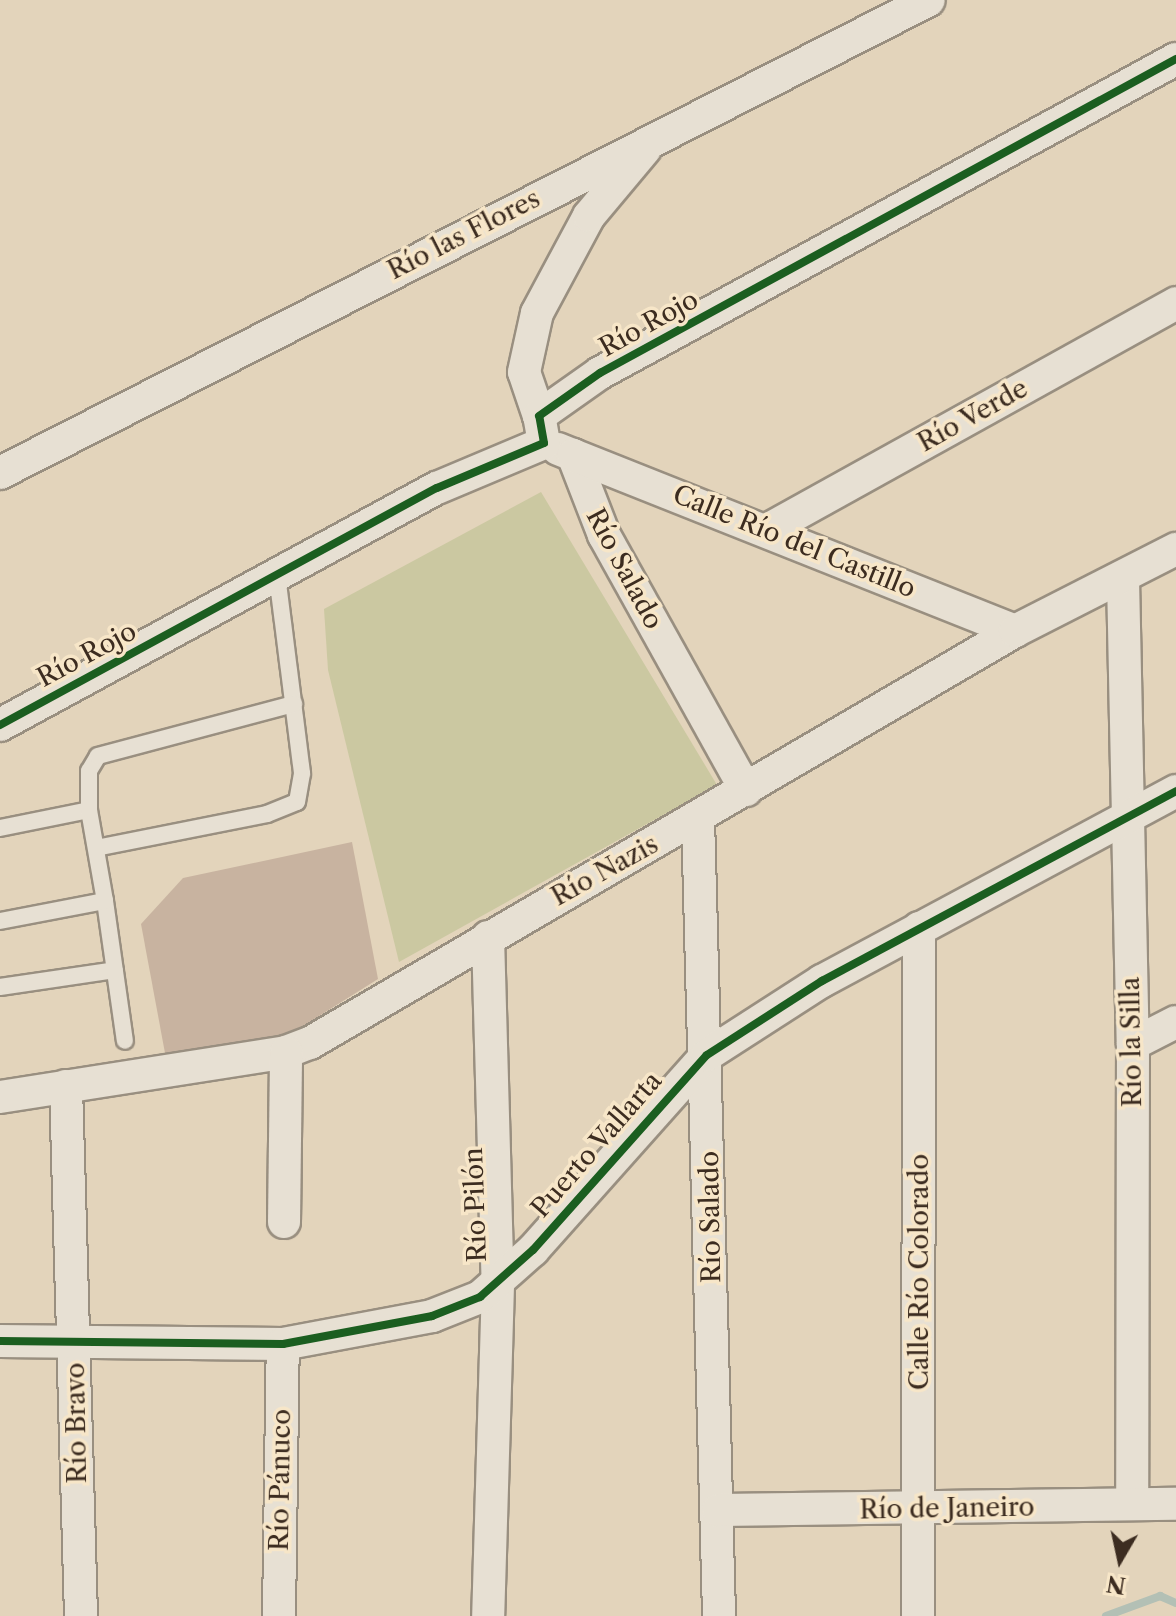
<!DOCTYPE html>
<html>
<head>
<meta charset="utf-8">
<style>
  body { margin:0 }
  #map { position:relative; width:1176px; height:1616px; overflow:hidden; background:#e3d4bb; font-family:"Libre Caslon Text",serif }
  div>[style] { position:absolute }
  .green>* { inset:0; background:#cbc8a1 }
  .stream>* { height:8px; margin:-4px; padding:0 4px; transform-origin:4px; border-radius:4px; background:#b3c0b5 }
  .building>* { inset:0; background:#c8b3a0 }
  .roads { filter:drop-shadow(2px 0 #998f80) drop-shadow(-2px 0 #998f80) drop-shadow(0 2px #998f80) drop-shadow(0 -2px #998f80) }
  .lane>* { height:16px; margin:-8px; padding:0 8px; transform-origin:8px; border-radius:8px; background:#e7e0d3 }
  .street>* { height:32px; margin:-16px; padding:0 16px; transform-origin:16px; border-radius:16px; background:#e7e0d3 }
  .cycleway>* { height:8px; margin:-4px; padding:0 4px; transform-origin:4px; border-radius:4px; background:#1b5e20 }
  span { translate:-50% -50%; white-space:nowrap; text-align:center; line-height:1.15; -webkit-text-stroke:7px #f7e6c8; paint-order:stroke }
  .street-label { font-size:26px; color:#3c2c20 }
  .north { position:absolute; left:1080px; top:1520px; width:80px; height:80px; -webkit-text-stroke:6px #f7e6c8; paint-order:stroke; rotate:189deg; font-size:22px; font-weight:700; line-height:32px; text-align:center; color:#3c2c20 }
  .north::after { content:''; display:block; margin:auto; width:28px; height:36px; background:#3c2c20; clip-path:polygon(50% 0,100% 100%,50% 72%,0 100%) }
</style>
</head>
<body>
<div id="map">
  <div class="green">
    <div style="clip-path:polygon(541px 492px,717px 785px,399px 962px,328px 670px,324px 609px)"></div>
  </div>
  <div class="stream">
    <div style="left:1106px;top:1616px;width:58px;rotate:-20.3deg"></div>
    <div style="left:1160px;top:1596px;width:17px;rotate:24deg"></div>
  </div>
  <div class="building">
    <div style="clip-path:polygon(352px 842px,378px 979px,281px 1040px,165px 1053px,141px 924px,183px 878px)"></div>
  </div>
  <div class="roads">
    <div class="lane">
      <div style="left:0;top:828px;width:91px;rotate:-11.4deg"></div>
      <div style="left:96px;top:848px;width:174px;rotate:-11.2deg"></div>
      <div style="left:267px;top:814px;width:32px;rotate:-22deg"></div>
      <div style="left:297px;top:802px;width:29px;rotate:-80deg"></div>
      <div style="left:302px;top:773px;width:200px;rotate:-97.2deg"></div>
      <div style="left:105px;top:901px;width:141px;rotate:81.9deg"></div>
      <div style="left:0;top:921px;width:107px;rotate:-10.8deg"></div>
      <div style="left:105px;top:901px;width:92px;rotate:-100deg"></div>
      <div style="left:89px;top:810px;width:39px;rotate:-90deg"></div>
      <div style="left:89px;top:771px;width:17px;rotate:-59deg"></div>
      <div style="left:98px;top:756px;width:203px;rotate:-14.9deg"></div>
      <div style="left:0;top:987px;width:116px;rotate:-8.4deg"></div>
    </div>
    <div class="street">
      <div style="left:539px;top:416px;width:46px;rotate:-108.8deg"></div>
      <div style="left:524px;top:372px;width:60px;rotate:-77.6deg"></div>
      <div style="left:537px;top:313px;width:110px;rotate:-61.8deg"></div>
      <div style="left:589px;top:216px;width:87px;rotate:-50.1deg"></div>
      <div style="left:558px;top:449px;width:16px;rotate:22deg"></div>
      <div style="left:573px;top:455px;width:86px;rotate:68.8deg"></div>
      <div style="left:604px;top:535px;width:292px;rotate:60.9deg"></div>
      <div style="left:573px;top:455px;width:476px;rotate:21.7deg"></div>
      <div style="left:0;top:473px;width:1042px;rotate:-26.98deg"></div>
      <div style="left:769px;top:529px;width:466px;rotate:-29deg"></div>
      <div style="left:1123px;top:579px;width:465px;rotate:88.8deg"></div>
      <div style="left:1133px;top:1044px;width:460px;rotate:90.1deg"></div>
      <div style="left:0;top:725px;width:497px;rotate:-28.5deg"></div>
      <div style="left:437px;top:488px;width:116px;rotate:-22.8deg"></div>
      <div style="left:544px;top:443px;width:27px;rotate:-100deg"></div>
      <div style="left:539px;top:416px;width:75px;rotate:-35.2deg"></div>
      <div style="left:600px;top:373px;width:656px;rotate:-28.6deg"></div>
      <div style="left:698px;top:818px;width:798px;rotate:88.49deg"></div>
      <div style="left:488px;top:937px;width:348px;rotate:88.4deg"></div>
      <div style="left:498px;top:1285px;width:331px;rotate:91.7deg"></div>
      <div style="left:1133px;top:1044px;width:48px;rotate:-27.1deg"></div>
      <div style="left:66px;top:1086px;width:530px;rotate:88.38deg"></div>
      <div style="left:0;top:1097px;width:290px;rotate:-8.9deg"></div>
      <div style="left:286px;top:1052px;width:26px;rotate:-21deg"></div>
      <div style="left:310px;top:1043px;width:817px;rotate:-30.3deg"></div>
      <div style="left:1015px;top:631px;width:181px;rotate:-27deg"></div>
      <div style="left:284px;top:1222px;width:170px;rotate:-89.3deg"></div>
      <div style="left:0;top:1341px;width:283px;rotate:0.6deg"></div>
      <div style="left:283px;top:1344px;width:152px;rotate:-10.6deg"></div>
      <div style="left:432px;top:1316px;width:52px;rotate:-21.6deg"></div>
      <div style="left:480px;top:1297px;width:71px;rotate:-41.6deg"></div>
      <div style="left:533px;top:1250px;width:261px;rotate:-48.3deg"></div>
      <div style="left:707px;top:1055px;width:137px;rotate:-32.8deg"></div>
      <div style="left:822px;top:981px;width:402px;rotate:-28.2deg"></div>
      <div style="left:718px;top:1510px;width:458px;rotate:-0.8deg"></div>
      <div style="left:279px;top:1616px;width:272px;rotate:-89.2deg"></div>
      <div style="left:918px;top:1616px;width:688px;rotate:-89.92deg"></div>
    </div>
  </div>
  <div class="cycleway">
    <div style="left:0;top:725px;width:497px;rotate:-28.5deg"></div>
    <div style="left:437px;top:488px;width:116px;rotate:-22.8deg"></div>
    <div style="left:544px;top:443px;width:27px;rotate:-100deg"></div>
    <div style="left:539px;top:416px;width:75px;rotate:-35.2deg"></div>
    <div style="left:600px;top:373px;width:656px;rotate:-28.6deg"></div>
    <div style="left:0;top:1341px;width:283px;rotate:0.6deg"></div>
    <div style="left:283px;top:1344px;width:152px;rotate:-10.6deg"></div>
    <div style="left:432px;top:1316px;width:52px;rotate:-21.6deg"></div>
    <div style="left:480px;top:1297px;width:71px;rotate:-41.6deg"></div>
    <div style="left:533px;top:1250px;width:261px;rotate:-48.3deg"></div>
    <div style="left:707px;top:1055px;width:137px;rotate:-32.8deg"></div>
    <div style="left:822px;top:981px;width:402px;rotate:-28.2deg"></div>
  </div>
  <div class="street-label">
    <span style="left:464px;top:235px;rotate:-27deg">Río las Flores</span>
    <span style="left:649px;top:324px;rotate:-29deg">Río Rojo</span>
    <span style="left:973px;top:416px;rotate:-29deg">Río Verde</span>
    <span style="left:794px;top:542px;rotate:22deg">Calle Río del Castillo</span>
    <span style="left:624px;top:569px;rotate:62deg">Río Salado</span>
    <span style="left:87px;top:655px;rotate:-28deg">Río Rojo</span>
    <span style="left:605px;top:871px;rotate:-29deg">Río Nazis</span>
    <span style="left:1132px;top:1042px;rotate:-91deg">Río la Silla</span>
    <span style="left:597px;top:1145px;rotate:-49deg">Puerto Vallarta</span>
    <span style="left:476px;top:1205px;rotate:-92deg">Río Pilón</span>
    <span style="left:711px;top:1217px;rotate:-91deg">Río Salado</span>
    <span style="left:920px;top:1272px;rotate:-90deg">Calle Río Colorado</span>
    <span style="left:77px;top:1423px;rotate:-91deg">Río Bravo</span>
    <span style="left:281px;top:1480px;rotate:-89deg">Río Pánuco</span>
    <span style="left:947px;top:1509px;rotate:-1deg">Río de Janeiro</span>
  </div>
  <div class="north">N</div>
</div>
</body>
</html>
